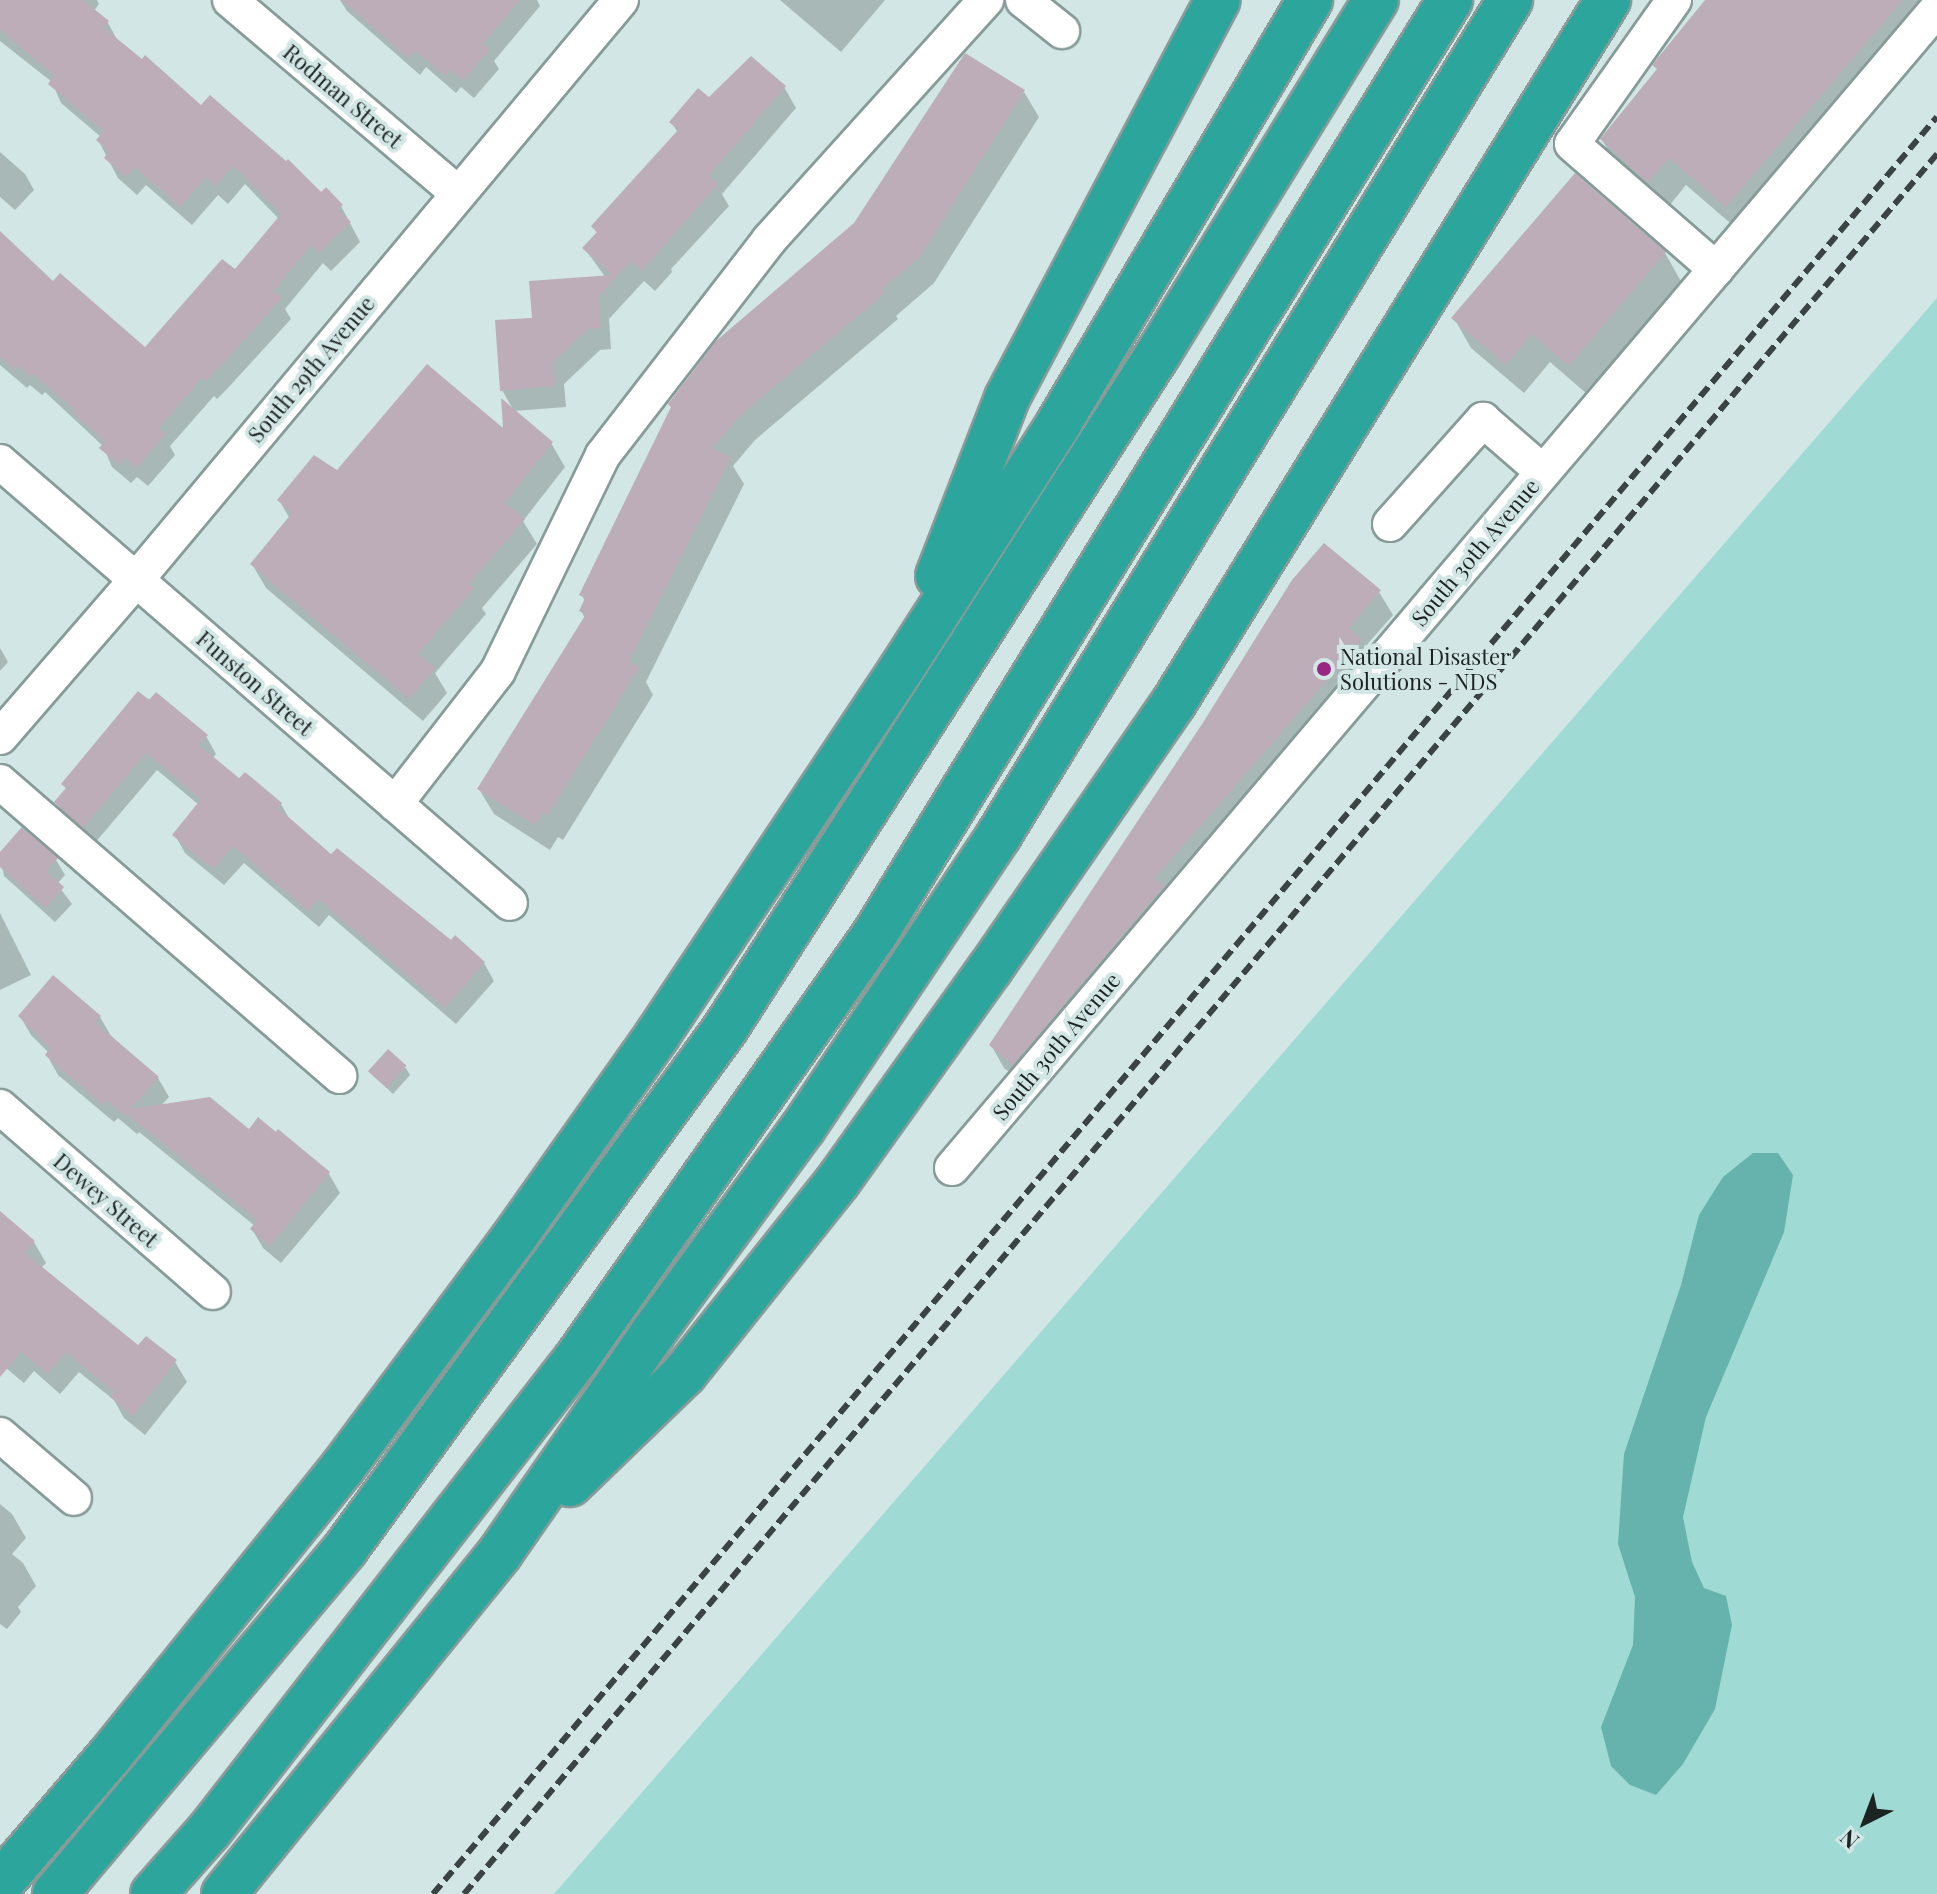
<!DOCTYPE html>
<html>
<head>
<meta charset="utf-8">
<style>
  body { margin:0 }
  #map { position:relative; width:1937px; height:1894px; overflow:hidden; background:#d2e7e5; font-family:"Playfair Display",serif }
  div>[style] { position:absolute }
  .green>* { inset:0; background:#a0dad4 }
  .water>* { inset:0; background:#65b3ac }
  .shadow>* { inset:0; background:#0003 }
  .building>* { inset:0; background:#bcadb8; transform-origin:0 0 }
  .roads { filter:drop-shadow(2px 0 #879b99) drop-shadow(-2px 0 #879b99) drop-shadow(0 2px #879b99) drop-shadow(0 -2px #879b99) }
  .minor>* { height:34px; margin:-17px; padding:0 17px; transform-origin:17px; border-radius:17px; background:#fff }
  .highway>* { height:44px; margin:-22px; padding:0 22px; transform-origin:22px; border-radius:22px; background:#2ca59d }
  .rail>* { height:6px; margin-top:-3px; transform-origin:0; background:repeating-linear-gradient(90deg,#3b4444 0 12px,transparent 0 18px) }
  .dots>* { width:22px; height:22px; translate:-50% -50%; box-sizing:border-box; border:4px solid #d2e7e5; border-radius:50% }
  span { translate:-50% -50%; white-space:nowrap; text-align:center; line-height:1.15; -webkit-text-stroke:8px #d2e7e5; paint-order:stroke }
  .street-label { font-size:22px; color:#1c2323 }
  .poi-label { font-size:22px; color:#1c2323 }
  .left { translate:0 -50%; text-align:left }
  .north { position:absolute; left:1825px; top:1782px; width:80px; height:80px; -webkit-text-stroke:6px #d2e7e5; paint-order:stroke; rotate:222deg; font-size:22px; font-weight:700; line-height:32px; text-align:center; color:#1c2323 }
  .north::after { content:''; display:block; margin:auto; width:28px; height:36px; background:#1c2323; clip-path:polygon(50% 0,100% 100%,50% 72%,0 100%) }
</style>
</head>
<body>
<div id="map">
  <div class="green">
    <div style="clip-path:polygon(1937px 298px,1937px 1894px,554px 1894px)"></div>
  </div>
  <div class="water">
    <div style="clip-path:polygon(1753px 1153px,1778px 1153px,1793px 1175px,1784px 1232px,1706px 1417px,1683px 1517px,1692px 1562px,1704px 1588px,1726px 1596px,1732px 1625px,1715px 1709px,1683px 1764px,1656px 1795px,1630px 1785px,1611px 1766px,1601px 1727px,1633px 1645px,1635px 1597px,1618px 1544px,1624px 1454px,1681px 1285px,1699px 1215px,1723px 1177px)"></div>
  </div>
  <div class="shadow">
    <div style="clip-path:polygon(0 0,97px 0,99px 4px,94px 11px,108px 23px,119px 43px,201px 108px,341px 206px,360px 242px,331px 271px,323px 263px,285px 309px,291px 319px,227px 389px,217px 399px,214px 396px,170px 446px,175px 455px,148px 486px,137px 477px,131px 483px,112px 467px,103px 446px,45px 392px,42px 395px,30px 385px,27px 388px,0 365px,0 233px,53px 283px,145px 350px,235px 272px,279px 219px,245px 184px,228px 204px,218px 195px,192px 225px,146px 185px,137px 195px,118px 178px,98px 140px,101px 137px,61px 103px,52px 82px,0 41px)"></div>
    <div style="clip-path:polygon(340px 0,537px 0,540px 6px,494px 61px,499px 69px,474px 98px,461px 87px,456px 93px,426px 67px,420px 75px,347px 11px)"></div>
    <div style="clip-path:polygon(780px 0,885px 0,841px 52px)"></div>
    <div style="clip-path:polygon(1708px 0,1937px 0,1743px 234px,1686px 185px,1665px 211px,1619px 168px,1602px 140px,1658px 71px)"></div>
    <div style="clip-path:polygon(784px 87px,796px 108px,722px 194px,729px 206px,671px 269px,672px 272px,655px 291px,644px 281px,609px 319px,611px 349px,600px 350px,564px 384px,566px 407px,514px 411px,502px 390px,534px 319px,606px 278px,585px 249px,598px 234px,593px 227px,678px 133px,672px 123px,709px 100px)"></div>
    <div style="clip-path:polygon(1024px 92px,1039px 117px,934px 283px,896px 316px,898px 319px,755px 440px,733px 466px,744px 484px,646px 682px,653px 695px,563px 840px,558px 837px,550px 850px,494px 814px,479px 789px,585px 618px,581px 611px,585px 601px,581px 594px)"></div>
    <div style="clip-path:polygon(0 152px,25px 174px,34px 190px,15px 210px,0 197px)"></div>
    <div style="clip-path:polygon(1665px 253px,1682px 283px,1587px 394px,1550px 362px,1524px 393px,1471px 348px,1454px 318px)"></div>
    <div style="clip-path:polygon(505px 432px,551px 443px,565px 467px,523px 521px,537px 544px,482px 608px,486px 614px,435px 673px,447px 693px,423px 721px,266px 588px,252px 564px,290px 519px,279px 500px,338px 473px)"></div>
    <div style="clip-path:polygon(1379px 592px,1393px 615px,1364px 648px,1374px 664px,1027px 1086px,1004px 1068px,991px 1045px)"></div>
    <div style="clip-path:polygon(0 648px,8px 662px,0 671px)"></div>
    <div style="clip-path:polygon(139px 693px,206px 736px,216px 754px,212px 759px,239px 781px,281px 804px,290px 820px,331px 857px,484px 963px,494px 981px,456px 1024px,329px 915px,319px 927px,244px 863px,224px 885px,185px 853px,175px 835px,199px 805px,157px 770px,94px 844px,67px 820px,57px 803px,67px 790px,63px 784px)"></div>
    <div style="clip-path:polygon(0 855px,56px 860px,65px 875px,57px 884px,72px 904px,55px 922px,4px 876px)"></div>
    <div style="clip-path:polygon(0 913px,31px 975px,0 990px)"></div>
    <div style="clip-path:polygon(20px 1016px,100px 1017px,111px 1036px,158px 1078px,169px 1097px,160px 1107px,249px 1132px,278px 1132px,329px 1174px,340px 1193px,281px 1263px,263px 1248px,252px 1229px,255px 1226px,139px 1132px,137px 1134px,118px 1118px,114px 1122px,58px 1075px,47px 1055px,49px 1053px,31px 1035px)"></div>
    <div style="clip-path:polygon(406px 1068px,410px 1075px,393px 1094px,370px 1072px)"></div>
    <div style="clip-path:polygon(0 1215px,34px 1242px,46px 1263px,41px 1268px,139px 1348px,175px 1362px,187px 1382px,145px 1435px,124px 1418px,114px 1400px,79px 1372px,60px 1394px,34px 1371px,24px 1383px,6px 1368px,0 1357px)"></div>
    <div style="clip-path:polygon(0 1504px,12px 1514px,26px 1538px,12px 1554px,23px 1563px,36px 1586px,18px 1607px,21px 1612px,7px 1629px,0 1624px)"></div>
  </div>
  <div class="building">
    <div style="clip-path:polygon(0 0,83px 0,109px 21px,104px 28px,142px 59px,145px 55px,201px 105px,210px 95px,286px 161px,288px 159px,321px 192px,326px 187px,343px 205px,338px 209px,351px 222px,319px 253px,311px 245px,274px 291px,282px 298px,217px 370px,205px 381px,202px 378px,159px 428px,166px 434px,136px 468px,125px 458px,119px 465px,99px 448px,105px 441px,72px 412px,74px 409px,33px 374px,30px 377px,18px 366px,15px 370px,0 357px,0 231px,53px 281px,60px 273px,145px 347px,222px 259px,235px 269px,281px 214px,233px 166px,216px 186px,206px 177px,180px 207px,135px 167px,126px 177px,104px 158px,109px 151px,96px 140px,104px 131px,48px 84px,54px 75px,0 30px)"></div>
    <div style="clip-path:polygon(342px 0,520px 0,483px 44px,490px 49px,463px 81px,450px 70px,445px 76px,415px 50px,408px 58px)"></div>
    <div style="clip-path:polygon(1705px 0,1903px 0,1726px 207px,1669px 158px,1648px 183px,1600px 139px,1657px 69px,1652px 65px)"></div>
    <div style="clip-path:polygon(965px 53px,1025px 90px,920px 257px,882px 289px,885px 293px,741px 415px,712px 448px,731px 457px,629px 661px,639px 668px,548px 815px,543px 813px,535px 825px,477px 789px,586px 614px,579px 611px,585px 598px,579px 595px,671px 407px,668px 404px,716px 341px,854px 223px)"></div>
    <div style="clip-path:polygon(751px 56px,786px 86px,709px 175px,718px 184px,642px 271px,631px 261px,598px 297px,601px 328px,588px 329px,553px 363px,555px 386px,500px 391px,495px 320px,532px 318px,529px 281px,612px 275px,582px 248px,597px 232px,591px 226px,678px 130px,669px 122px,698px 88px,709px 97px)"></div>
    <div style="clip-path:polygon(1575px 173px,1666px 252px,1569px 366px,1532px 334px,1506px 365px,1451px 318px)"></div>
    <div style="clip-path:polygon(427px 364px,503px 428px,501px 398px,553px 442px,505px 503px,525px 519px,469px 584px,474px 588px,418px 654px,435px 668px,409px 699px,250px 564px,292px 513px,277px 500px,314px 455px,337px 470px)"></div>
    <div style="clip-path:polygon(1324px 543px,1381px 590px,1349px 628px,1362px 640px,1155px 878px,1164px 886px,1013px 1065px,989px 1045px,1204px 721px,1292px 580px)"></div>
    <div style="clip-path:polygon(138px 691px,149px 700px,156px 692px,208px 735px,199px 745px,239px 778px,245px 772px,282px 803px,278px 808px,331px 854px,337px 848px,451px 940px,455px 935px,485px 962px,445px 1008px,318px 899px,308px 911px,233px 846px,213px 869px,172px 835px,201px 799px,146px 753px,83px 828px,54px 802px,66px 788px,61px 784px)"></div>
    <div style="clip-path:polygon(22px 827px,58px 858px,46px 871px,64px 887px,46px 908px,0 867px,0 852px)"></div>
    <div style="clip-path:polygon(53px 975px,101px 1016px,96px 1023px,159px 1077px,131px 1109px,210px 1097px,249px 1129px,258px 1117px,276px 1132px,278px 1129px,330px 1172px,270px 1246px,250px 1229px,257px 1220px,127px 1114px,125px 1116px,107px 1100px,103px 1105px,45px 1055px,50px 1048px,18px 1016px)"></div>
    <div style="left:388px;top:1049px;width:25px;height:30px;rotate:42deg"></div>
    <div style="clip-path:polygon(0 1211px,35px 1241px,25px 1253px,138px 1345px,146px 1336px,177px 1360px,133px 1416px,110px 1397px,114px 1392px,66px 1352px,48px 1374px,21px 1352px,0 1377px)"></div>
  </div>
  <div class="roads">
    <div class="minor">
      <div style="left:230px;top:0;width:297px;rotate:40.3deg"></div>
      <div style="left:1023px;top:0;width:50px;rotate:38.5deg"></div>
      <div style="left:1674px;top:0;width:176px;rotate:125.3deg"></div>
      <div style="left:1572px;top:144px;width:191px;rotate:41deg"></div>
      <div style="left:0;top:462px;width:674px;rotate:40.85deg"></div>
      <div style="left:1390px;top:524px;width:140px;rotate:-48.2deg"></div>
      <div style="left:1483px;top:420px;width:79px;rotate:40.9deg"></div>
      <div style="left:0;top:737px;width:208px;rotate:-49.1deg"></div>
      <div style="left:136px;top:580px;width:756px;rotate:-50.1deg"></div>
      <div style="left:0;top:782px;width:449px;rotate:40.9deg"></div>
      <div style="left:395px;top:804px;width:168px;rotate:-52.2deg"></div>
      <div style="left:498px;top:671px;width:240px;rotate:-64.1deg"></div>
      <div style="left:603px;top:455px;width:272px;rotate:-52.3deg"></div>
      <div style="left:769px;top:240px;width:324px;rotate:-47.9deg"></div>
      <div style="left:0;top:1107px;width:282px;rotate:41deg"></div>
      <div style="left:952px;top:1168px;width:1521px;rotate:-49.64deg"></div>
      <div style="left:0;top:1435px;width:97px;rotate:40.4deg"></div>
    </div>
    <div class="highway">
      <div style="left:938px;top:576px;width:191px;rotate:-68.8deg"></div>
      <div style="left:1007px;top:398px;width:450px;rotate:-62.1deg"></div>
      <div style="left:570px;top:1484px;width:158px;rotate:-44deg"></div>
      <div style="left:684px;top:1374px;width:247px;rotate:-51.4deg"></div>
      <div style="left:838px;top:1181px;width:261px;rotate:-54.4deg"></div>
      <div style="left:990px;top:969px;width:322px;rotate:-55.4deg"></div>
      <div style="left:1173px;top:704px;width:828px;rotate:-58.29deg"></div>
      <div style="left:0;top:1884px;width:167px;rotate:-49.4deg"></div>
      <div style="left:109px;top:1757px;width:373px;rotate:-51.1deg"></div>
      <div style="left:343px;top:1467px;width:284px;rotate:-53.3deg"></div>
      <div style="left:513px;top:1239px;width:251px;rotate:-54.7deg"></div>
      <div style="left:658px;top:1034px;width:440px;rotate:-56.3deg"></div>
      <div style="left:902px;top:668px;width:291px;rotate:-57.3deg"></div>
      <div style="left:1059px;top:423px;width:492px;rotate:-59.3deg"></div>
      <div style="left:55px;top:1894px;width:452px;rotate:-49.9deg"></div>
      <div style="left:346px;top:1548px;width:643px;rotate:-53.86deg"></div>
      <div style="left:725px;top:1029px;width:802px;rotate:-57.32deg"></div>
      <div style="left:1158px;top:354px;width:416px;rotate:-58.4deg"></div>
      <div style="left:153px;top:1894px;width:84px;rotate:-48.4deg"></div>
      <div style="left:209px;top:1831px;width:599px;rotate:-52.12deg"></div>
      <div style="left:577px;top:1358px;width:518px;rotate:-54.9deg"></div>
      <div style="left:875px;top:934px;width:1097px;rotate:-58.38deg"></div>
      <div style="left:224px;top:1894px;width:439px;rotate:-51deg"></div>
      <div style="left:500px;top:1553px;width:267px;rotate:-55.2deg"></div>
      <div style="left:652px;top:1334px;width:255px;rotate:-53.8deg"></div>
      <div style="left:803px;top:1128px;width:353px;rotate:-56.2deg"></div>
      <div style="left:999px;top:835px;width:979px;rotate:-58.53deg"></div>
    </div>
  </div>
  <div class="rail">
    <div style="left:433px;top:1894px;width:2328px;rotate:-49.76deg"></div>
    <div style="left:464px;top:1894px;width:2280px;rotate:-49.75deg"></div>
  </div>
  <div class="dots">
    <div style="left:1324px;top:669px;background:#9a2683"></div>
  </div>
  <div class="street-label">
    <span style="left:343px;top:96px;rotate:40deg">Rodman Street</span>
    <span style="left:311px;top:369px;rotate:-50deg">South 29th Avenue</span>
    <span style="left:1475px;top:552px;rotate:-50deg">South 30th Avenue</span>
    <span style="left:255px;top:683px;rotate:41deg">Funston Street</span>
    <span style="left:1056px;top:1046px;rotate:-50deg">South 30th Avenue</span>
    <span style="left:106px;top:1200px;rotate:41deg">Dewey Street</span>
  </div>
  <div class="poi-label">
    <span class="left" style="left:1340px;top:669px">National Disaster<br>Solutions - NDS</span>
  </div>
  <div class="north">N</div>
</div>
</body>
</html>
